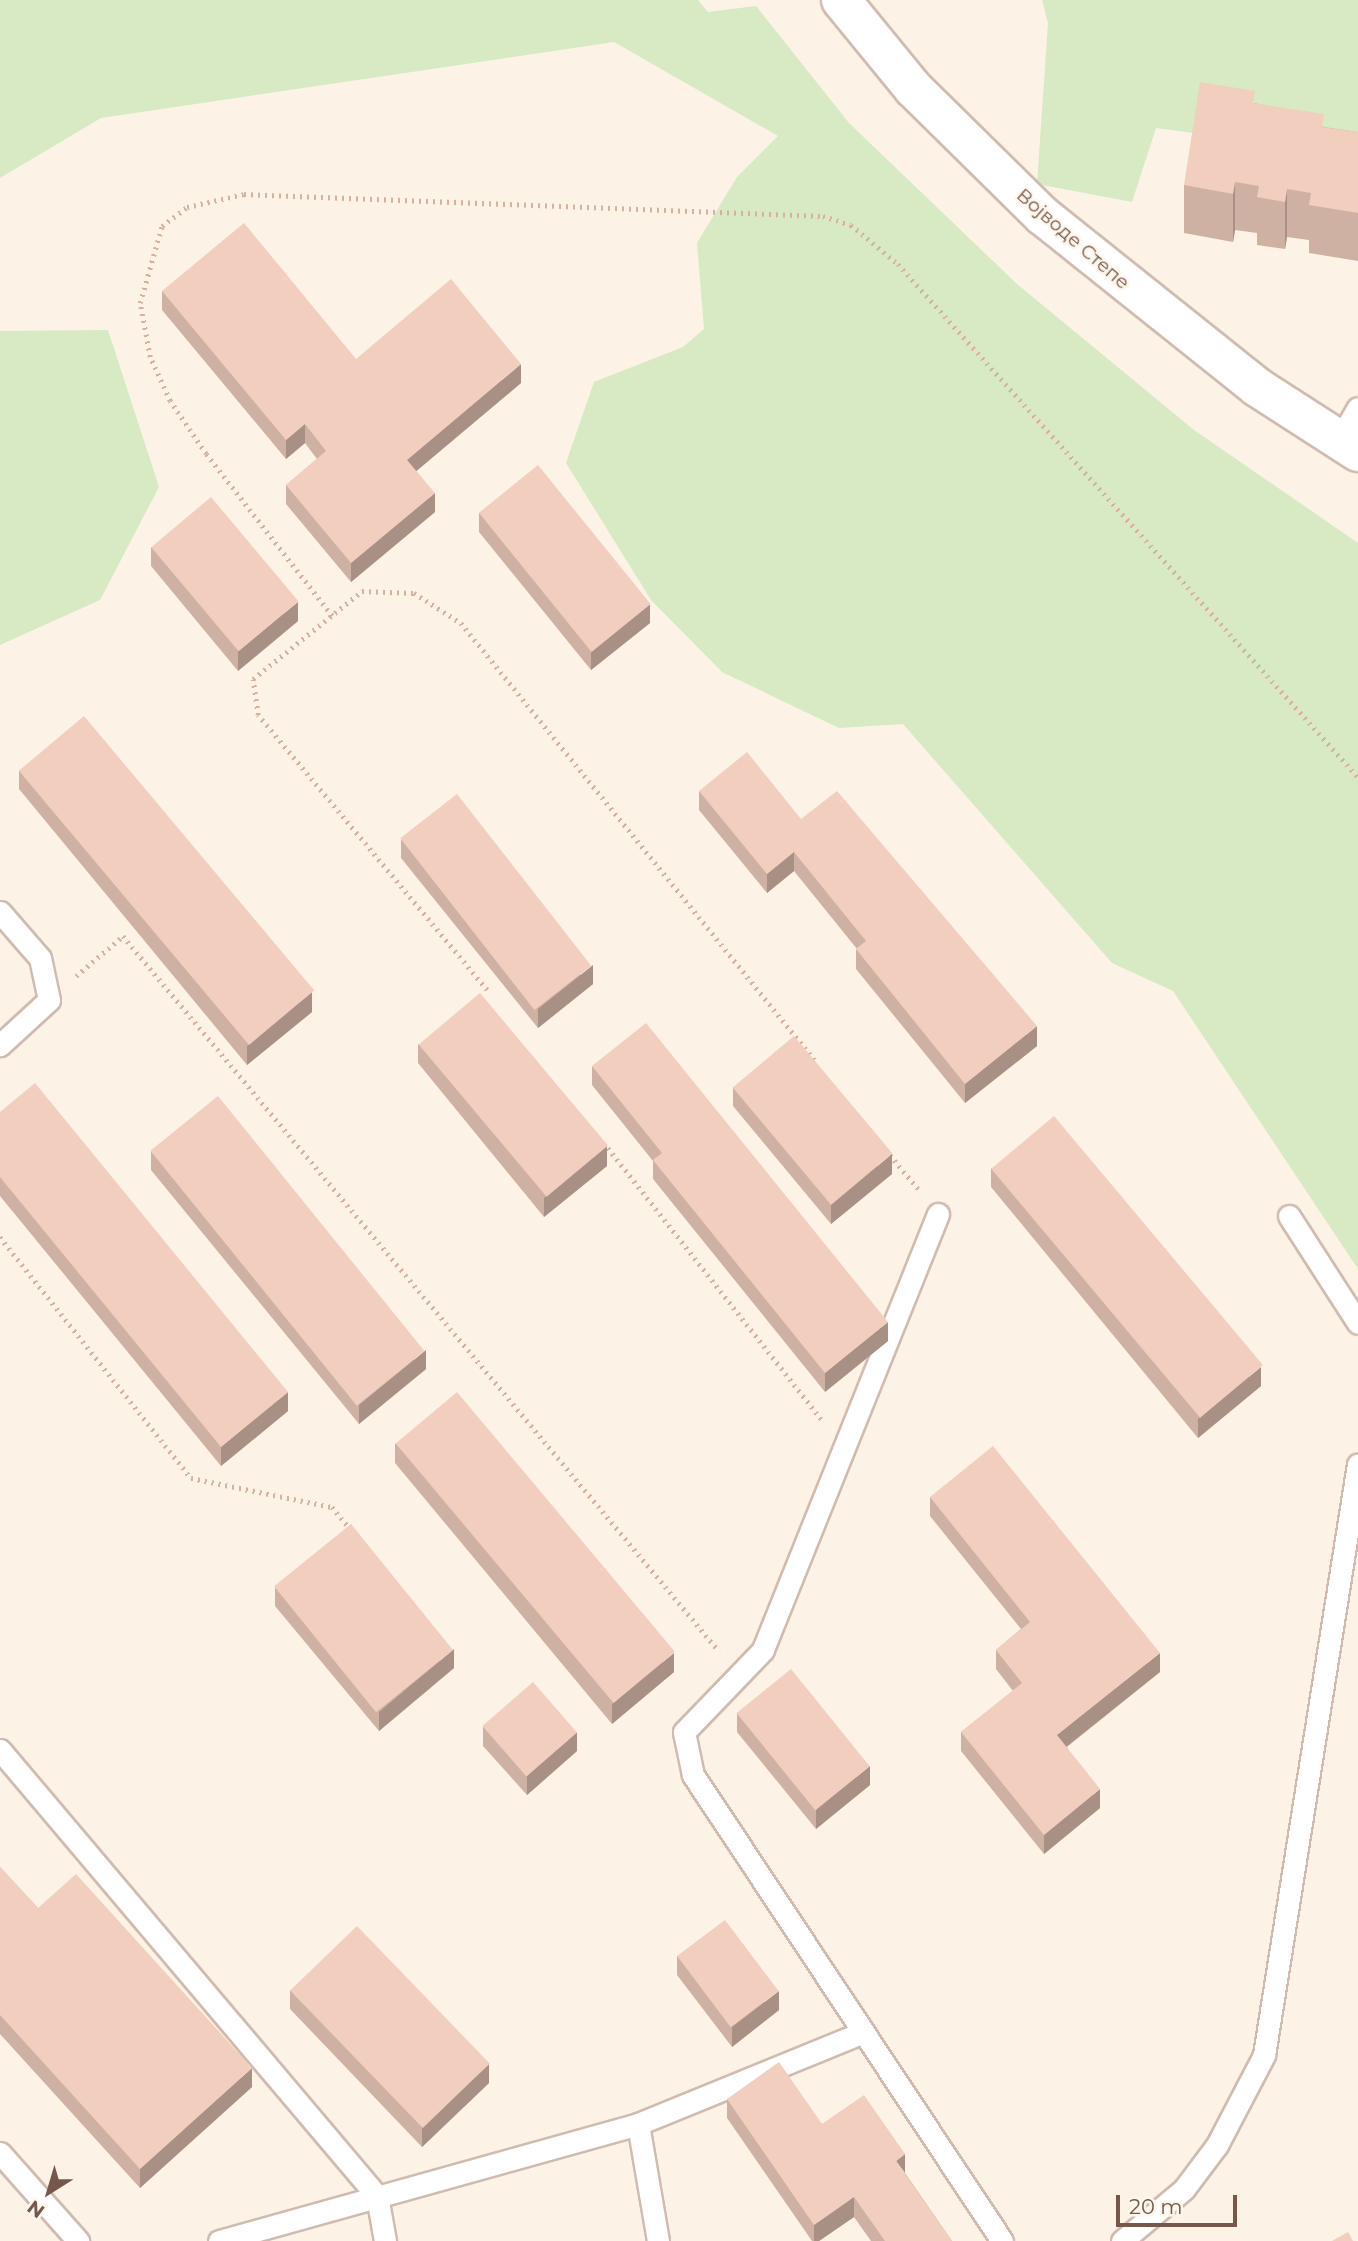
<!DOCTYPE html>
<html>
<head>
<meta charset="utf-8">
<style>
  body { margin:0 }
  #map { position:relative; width:1358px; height:2241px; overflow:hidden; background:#fcf2e6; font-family:Montserrat,sans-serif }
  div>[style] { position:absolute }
  .green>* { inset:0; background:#d7eac4 }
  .path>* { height:4.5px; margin-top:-2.25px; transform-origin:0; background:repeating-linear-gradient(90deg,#d6b1a1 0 2px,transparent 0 7px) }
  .roads { filter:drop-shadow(2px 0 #d0bbaf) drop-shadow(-2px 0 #d0bbaf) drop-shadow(0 2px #d0bbaf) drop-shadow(0 -2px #d0bbaf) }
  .lane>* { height:21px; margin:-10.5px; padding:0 10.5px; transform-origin:10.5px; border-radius:10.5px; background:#fff }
  .street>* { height:38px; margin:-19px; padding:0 19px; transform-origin:19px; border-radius:19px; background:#fff }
  .wall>* { inset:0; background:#cfb1a3 }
  .shaded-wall>* { inset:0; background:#a99085 }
  .building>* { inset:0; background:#f1cebe; transform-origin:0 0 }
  span { translate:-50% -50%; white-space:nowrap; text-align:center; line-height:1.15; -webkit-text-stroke:5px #fff6ec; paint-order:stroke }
  .street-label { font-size:19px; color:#75574b }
  .north { position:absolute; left:14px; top:2157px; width:70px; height:70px; -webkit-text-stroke:5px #fff6ec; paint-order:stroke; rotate:217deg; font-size:19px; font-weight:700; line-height:28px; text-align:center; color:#75574b }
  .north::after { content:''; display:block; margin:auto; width:24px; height:32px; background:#75574b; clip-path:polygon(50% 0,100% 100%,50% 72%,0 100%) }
  .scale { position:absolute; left:1116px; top:2195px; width:121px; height:32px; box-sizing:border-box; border:4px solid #75574b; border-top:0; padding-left:9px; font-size:21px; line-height:24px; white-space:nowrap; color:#75574b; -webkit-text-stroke:5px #fff6ec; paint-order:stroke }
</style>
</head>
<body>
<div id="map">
  <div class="green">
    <div style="clip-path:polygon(0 0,698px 0,708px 12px,756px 6px,849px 123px,1017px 284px,1194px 430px,1358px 543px,1358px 1269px,1173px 991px,1112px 963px,903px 724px,839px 728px,722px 672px,651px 600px,566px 463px,594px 382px,683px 347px,704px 329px,697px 243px,737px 177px,778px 136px,614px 42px,101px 118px,0 178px)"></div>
    <div style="clip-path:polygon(1042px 0,1358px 0,1358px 155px,1156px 128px,1132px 202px,1037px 184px,1048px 23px)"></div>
    <div style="clip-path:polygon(108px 330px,159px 487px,100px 600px,0 645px,0 331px)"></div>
  </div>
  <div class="path">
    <div style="left:332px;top:616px;width:205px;rotate:-127.9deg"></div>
    <div style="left:206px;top:454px;width:64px;rotate:-124.2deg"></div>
    <div style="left:170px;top:401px;width:48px;rotate:-114.4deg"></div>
    <div style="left:150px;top:357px;width:55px;rotate:-100.5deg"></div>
    <div style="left:140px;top:303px;width:80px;rotate:-74.1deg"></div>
    <div style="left:162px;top:226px;width:31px;rotate:-37deg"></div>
    <div style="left:187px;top:207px;width:58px;rotate:-12.8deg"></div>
    <div style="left:244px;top:194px;width:579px;rotate:2.18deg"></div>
    <div style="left:823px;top:216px;width:29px;rotate:18deg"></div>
    <div style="left:851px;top:225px;width:61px;rotate:39.7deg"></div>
    <div style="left:898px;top:264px;width:689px;rotate:48.12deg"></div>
    <div style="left:76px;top:976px;width:62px;rotate:-40.4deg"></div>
    <div style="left:123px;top:936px;width:931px;rotate:50.19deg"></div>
    <div style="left:487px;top:990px;width:358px;rotate:-129.8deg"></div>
    <div style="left:258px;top:715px;width:36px;rotate:-98deg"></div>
    <div style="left:253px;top:679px;width:140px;rotate:-38.9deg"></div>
    <div style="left:362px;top:591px;width:52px;rotate:2.2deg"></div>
    <div style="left:414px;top:593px;width:56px;rotate:32.6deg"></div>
    <div style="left:461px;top:623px;width:566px;rotate:51.02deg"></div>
    <div style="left:608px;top:1148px;width:345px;rotate:51.8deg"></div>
    <div style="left:890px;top:1155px;width:47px;rotate:50.2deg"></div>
    <div style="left:0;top:1237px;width:308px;rotate:51.6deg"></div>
    <div style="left:191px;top:1478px;width:144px;rotate:11.6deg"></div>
    <div style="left:332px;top:1507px;width:31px;rotate:50deg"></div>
  </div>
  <div class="roads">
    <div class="lane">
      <div style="left:1338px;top:442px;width:39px;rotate:-60deg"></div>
      <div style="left:0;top:912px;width:61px;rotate:49deg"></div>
      <div style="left:40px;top:958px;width:43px;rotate:77.9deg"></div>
      <div style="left:49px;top:1000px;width:67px;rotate:137.4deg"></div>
      <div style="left:938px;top:1214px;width:470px;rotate:111.9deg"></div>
      <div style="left:763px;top:1650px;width:114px;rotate:133.9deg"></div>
      <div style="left:684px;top:1732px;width:44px;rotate:78.2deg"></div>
      <div style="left:693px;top:1775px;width:559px;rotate:56.45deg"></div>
      <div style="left:1289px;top:1216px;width:127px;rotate:57.2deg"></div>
      <div style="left:0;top:1750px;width:584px;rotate:49.79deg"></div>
      <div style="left:377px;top:2196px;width:46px;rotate:79.9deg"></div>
      <div style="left:638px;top:2124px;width:119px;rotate:80.3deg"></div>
      <div style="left:0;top:2153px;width:118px;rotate:48.4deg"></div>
      <div style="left:219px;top:2241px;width:435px;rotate:-15.6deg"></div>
      <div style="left:638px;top:2124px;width:243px;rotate:-22.2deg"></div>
      <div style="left:1122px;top:2241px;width:81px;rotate:-40deg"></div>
      <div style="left:1184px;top:2189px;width:55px;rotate:-53.1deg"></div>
      <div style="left:1217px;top:2145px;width:102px;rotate:-62.4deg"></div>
      <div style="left:1264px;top:2055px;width:598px;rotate:-80.96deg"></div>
    </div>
    <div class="street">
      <div style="left:841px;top:0;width:114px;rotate:50.7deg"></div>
      <div style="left:913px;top:88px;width:182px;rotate:44.6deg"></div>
      <div style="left:1043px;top:216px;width:274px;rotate:38.6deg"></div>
      <div style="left:1257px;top:387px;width:120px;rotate:32.8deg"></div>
    </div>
  </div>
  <div class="wall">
    <div style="clip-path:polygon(1255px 103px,1324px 127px,1358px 132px,1358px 261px,1309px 253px,1309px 240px,1287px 237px,1285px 249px,1257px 245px,1257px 233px,1235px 230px,1233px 242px,1184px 233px,1184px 185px)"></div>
    <div style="clip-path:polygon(162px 291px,356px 359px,521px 383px,416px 471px,435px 512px,351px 582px,286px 504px,286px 485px,317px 459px,305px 443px,286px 459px,162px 310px)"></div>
    <div style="clip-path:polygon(479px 513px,650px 623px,591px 670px,479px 532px)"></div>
    <div style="clip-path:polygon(151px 547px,298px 621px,238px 671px,151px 566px)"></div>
    <div style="clip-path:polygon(19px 770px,312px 1012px,247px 1065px,19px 789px)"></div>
    <div style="clip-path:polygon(699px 791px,801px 819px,1037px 1046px,965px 1103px,856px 969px,856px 949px,857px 949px,794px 871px,767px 893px,699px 810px)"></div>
    <div style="clip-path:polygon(401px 839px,593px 984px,538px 1028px,401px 858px)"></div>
    <div style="clip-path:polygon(418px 1044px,607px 1166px,544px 1217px,418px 1063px)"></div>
    <div style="clip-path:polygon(592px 1066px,888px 1341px,825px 1392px,653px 1179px,653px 1161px,592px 1085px)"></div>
    <div style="clip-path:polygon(733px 1087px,892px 1174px,831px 1224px,733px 1106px)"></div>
    <div style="clip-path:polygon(0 1112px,288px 1411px,221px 1466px,0 1196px)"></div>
    <div style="clip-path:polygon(151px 1151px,426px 1369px,359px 1424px,151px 1170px)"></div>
    <div style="clip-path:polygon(991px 1168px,1261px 1386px,1198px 1438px,991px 1187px)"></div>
    <div style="clip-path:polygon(395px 1443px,674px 1672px,612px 1724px,395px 1463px)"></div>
    <div style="clip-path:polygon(930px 1497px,1160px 1672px,1067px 1747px,1100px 1808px,1044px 1854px,961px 1751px,961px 1732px,1013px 1691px,996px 1669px,996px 1650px,1021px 1629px,930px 1516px)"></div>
    <div style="clip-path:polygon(275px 1587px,454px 1668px,379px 1731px,275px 1606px)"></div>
    <div style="clip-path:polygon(737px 1713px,870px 1785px,816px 1829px,737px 1732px)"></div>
    <div style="clip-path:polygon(483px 1727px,577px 1751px,527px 1795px,483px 1746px)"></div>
    <div style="clip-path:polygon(0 1867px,38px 1908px,252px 2087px,140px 2188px,0 2034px)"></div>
    <div style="clip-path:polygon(677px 1956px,779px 2010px,732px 2047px,677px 1975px)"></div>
    <div style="clip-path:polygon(290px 1990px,489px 2083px,422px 2147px,290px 2009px)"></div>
    <div style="clip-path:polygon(727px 2099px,822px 2124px,905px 2173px,952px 2241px,871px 2241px,854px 2217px,819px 2241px,812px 2241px,727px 2118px)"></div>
  </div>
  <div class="shaded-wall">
    <div style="clip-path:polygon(1235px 182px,1235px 230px,1233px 242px,1233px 194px)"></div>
    <div style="clip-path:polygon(1287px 189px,1287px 237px,1285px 249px,1285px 202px)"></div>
    <div style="clip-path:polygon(521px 364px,521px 383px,407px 479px,407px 460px)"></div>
    <div style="clip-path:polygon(305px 424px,305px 443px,286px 459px,286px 440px)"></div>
    <div style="clip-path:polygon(435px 493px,435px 512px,351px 582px,351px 563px)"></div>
    <div style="clip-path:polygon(298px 602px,298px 621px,238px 671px,238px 651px)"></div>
    <div style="clip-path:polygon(650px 604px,650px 623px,591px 670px,591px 651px)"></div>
    <div style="clip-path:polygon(794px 852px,794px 871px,767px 893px,767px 874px)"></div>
    <div style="clip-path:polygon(593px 965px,593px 984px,538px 1028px,538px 1009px)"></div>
    <div style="clip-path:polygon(312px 992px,312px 1012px,247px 1065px,247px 1046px)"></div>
    <div style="clip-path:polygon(1037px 1026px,1037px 1046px,965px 1103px,965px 1084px)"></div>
    <div style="clip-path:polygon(607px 1146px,607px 1166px,544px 1217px,544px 1198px)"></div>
    <div style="clip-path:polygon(892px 1154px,892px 1174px,831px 1224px,831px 1205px)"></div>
    <div style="clip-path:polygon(888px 1322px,888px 1341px,825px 1392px,825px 1373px)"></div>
    <div style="clip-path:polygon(426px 1350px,426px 1369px,359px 1424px,359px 1405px)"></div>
    <div style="clip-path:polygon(1261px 1367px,1261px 1386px,1198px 1438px,1198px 1419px)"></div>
    <div style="clip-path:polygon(288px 1392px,288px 1411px,221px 1466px,221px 1447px)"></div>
    <div style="clip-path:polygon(454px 1649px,454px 1668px,379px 1731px,379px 1712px)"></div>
    <div style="clip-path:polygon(674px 1653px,674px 1672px,612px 1724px,612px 1704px)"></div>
    <div style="clip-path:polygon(1160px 1653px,1160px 1672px,1057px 1754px,1057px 1735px)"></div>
    <div style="clip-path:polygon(577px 1732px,577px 1751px,527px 1795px,527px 1776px)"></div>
    <div style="clip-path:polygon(870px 1766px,870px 1785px,816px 1829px,816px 1810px)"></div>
    <div style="clip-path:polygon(1100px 1789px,1100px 1808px,1044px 1854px,1044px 1835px)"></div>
    <div style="clip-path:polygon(779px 1991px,779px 2010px,732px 2047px,732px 2027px)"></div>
    <div style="clip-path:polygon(489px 2064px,489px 2083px,422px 2147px,422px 2127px)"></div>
    <div style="clip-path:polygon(252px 2068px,252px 2087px,140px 2188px,140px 2169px)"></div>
    <div style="clip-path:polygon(905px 2154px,905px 2173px,896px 2161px)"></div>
    <div style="clip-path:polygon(854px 2197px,854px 2217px,819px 2241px,814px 2241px,814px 2225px)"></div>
  </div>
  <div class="building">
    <div style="clip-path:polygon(1200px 82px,1255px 91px,1253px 103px,1324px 114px,1322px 127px,1358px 132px,1358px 213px,1309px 205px,1311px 193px,1287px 189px,1285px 202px,1257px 197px,1259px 186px,1235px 182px,1233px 194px,1184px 185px)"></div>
    <div style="clip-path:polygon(244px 223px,356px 359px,451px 279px,521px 364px,407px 460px,435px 493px,351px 563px,286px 485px,326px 451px,305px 424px,286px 440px,162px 291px)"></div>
    <div style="left:538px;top:465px;width:179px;height:76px;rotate:51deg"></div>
    <div style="left:211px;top:497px;width:136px;height:78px;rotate:50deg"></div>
    <div style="left:84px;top:716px;width:358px;height:85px;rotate:50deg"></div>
    <div style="clip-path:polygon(747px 752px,801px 819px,837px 791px,1037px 1026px,965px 1084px,856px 949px,866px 941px,794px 852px,767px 874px,699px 791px)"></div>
    <div style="left:457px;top:794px;width:218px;height:72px;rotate:52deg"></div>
    <div style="left:480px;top:993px;width:199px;height:80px;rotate:50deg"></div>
    <div style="clip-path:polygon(646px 1023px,888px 1322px,825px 1373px,653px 1160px,662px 1153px,592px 1066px)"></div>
    <div style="left:794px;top:1036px;width:153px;height:80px;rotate:50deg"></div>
    <div style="clip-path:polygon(35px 1083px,288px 1392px,221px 1447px,0 1177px,0 1112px)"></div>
    <div style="left:218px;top:1096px;width:328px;height:87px;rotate:51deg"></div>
    <div style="left:1054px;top:1116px;width:325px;height:82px;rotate:50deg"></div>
    <div style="left:457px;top:1392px;width:339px;height:80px;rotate:50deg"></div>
    <div style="clip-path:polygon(993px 1446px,1160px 1653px,1057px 1735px,1100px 1789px,1044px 1835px,961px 1732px,1022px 1683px,996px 1650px,1030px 1622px,930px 1497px)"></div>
    <div style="left:351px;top:1524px;width:162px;height:99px;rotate:51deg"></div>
    <div style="left:791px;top:1669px;width:125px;height:70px;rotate:51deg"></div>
    <div style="left:533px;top:1682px;width:67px;height:67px;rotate:49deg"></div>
    <div style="clip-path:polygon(0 1867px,38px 1908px,76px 1874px,252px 2068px,140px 2169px,0 2015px)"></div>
    <div style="left:725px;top:1920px;width:89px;height:60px;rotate:53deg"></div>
    <div style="left:357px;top:1926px;width:191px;height:93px;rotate:46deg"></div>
    <div style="clip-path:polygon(779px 2062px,822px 2124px,864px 2095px,905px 2154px,896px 2161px,952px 2241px,885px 2241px,854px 2197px,814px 2225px,727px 2099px)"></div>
    <div style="clip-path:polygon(1348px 2232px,1353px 2241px,1332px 2241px)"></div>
  </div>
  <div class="street-label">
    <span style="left:1073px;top:239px;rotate:41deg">Војводе Степе</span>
  </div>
  <div class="north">N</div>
  <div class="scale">20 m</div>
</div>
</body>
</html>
